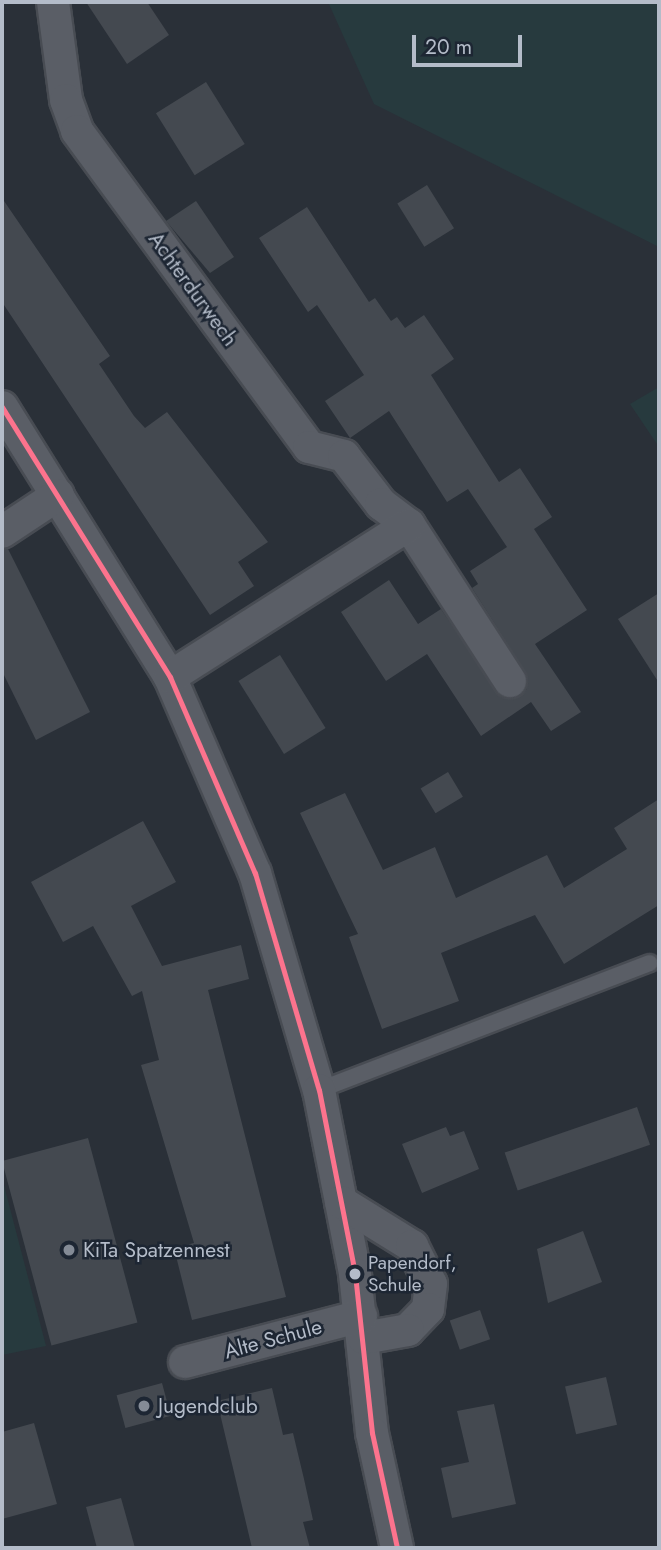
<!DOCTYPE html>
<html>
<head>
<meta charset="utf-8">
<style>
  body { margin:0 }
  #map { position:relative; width:661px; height:1550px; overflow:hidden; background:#2a3038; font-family:Jost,sans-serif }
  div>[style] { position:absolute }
  .green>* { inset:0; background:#273a3e }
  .building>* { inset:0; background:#444950; transform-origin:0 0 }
  .roads { filter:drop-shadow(2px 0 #484c53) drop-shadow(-2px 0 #484c53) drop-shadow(0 2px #484c53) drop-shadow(0 -2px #484c53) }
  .service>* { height:16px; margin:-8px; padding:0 8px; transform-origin:8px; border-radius:8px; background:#5a5e66 }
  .minor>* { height:32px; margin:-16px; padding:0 16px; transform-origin:16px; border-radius:16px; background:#5a5e66 }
  .bus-1>* { height:5px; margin:-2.5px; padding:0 2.5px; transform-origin:2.5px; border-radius:2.5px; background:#fc738d }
  .dots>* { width:19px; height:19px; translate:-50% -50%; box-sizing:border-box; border:4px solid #1d2633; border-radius:50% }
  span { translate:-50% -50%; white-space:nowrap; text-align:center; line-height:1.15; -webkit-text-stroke:5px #1d2633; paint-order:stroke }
  .bus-label { font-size:19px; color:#b4bcc9 }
  .left { translate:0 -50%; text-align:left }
  .street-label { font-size:21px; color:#b4bcc9 }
  .poi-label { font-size:21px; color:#b4bcc9 }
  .frame { position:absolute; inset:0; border:4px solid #b4bcc9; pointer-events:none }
  .scale { position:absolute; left:412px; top:35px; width:110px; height:32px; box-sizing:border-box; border:4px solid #b4bcc9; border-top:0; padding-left:9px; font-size:21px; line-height:24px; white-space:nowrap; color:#b4bcc9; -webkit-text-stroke:5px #1d2633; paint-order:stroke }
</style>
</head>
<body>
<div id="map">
  <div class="green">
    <div style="clip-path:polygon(328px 2px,659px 2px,659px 247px,374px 104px)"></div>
    <div style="clip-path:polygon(659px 387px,659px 447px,630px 404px)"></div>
    <div style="clip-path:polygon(2px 1178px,46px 1346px,2px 1355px)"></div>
  </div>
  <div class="building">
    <div style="clip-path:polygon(86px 2px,147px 2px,169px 35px,127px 64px)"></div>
    <div style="left:206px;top:82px;width:73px;height:59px;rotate:58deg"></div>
    <div style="left:427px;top:185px;width:51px;height:35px;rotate:58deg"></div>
    <div style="clip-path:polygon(2px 198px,110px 356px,99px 364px,134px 416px,145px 428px,167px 412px,268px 542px,238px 562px,254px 586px,210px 615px,2px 302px)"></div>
    <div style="clip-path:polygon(196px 201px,234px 257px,210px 273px,166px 221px)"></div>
    <div style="clip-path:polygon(307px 207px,369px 302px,375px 298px,391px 321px,397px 317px,405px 328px,424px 315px,454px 359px,431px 375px,499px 482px,520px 468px,552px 517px,534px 529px,587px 610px,535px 644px,581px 712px,551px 731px,531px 702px,481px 736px,427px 654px,386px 681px,341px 612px,389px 580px,418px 624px,441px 609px,501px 697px,512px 699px,527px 689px,525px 671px,472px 588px,478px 584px,470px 571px,507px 547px,468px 489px,447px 502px,389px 411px,350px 438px,325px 401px,364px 375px,317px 305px,308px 312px,259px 238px)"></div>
    <div style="clip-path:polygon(8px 549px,90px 712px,36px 740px,2px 671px,2px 550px)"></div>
    <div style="clip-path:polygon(659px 593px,659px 683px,618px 619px)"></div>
    <div style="left:280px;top:655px;width:86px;height:49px;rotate:58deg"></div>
    <div style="left:448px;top:772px;width:29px;height:32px;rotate:59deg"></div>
    <div style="clip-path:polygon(345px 793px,383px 870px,435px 847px,456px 898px,547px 855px,564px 888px,627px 849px,614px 828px,659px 799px,659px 905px,564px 964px,535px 915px,441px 953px,459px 1001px,382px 1029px,349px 937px,358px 934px,300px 813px)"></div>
    <div style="clip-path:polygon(143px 821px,176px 882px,131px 906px,162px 966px,241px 945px,249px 979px,208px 990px,286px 1297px,192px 1320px,174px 1248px,194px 1243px,141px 1065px,159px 1060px,142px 991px,132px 996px,93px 926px,63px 942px,31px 882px)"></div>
    <div style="left:637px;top:1107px;width:40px;height:140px;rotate:71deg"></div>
    <div style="clip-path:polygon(446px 1127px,450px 1136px,464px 1131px,479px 1169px,422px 1193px,402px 1144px)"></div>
    <div style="left:88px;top:1138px;width:191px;height:89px;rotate:75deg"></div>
    <div style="clip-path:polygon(583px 1231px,602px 1282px,548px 1303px,537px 1249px)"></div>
    <div style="left:480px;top:1310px;width:31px;height:32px;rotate:71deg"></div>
    <div style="left:606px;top:1377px;width:49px;height:42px;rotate:77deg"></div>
    <div style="left:162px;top:1383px;width:34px;height:47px;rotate:75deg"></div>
    <div style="clip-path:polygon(272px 1388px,283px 1435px,293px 1433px,304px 1479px,313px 1520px,303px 1522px,310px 1548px,252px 1548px,217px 1401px)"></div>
    <div style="clip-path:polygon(494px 1404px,516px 1504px,452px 1518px,441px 1468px,469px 1462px,457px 1411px)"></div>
    <div style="clip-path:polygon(34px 1423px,57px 1504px,2px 1519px,2px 1432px)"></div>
    <div style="clip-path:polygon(121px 1498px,135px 1548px,97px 1548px,86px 1507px)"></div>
  </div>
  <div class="roads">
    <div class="service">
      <div style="left:319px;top:1090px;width:354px;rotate:-21deg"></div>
    </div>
    <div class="minor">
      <div style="left:53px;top:2px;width:99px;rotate:82.4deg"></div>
      <div style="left:66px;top:100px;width:33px;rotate:70deg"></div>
      <div style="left:77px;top:131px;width:392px;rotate:53.7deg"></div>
      <div style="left:309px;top:447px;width:36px;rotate:14deg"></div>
      <div style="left:344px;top:456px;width:61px;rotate:52.4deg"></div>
      <div style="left:381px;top:504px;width:35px;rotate:37deg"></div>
      <div style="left:409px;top:525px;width:186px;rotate:57.1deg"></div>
      <div style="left:2px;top:407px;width:318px;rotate:58.1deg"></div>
      <div style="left:170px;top:677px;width:214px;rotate:66.6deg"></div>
      <div style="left:255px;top:873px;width:226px;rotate:73.6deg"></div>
      <div style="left:319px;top:1090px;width:187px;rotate:78.9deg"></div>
      <div style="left:355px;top:1274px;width:160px;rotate:83.9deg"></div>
      <div style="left:372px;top:1433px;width:118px;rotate:77.7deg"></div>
      <div style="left:2px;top:532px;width:67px;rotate:-33.5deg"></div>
      <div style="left:170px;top:677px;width:283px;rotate:-32.5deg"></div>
      <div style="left:341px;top:1202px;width:84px;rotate:31.8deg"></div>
      <div style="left:412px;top:1246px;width:42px;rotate:63.4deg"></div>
      <div style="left:431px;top:1284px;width:25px;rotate:97deg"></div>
      <div style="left:428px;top:1309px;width:29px;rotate:134deg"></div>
      <div style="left:408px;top:1330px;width:45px;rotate:169.7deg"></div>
      <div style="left:185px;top:1362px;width:182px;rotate:-14.6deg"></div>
    </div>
  </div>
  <div class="bus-1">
    <div style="left:2px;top:407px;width:318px;rotate:58.1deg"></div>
    <div style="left:170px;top:677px;width:214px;rotate:66.6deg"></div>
    <div style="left:255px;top:873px;width:226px;rotate:73.6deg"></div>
    <div style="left:319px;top:1090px;width:187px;rotate:78.9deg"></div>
    <div style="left:355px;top:1274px;width:160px;rotate:83.9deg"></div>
    <div style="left:372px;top:1433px;width:118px;rotate:77.7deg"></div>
  </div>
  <div class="dots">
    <div style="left:69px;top:1250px;background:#848b96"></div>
    <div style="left:355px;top:1274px;background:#b4bcc9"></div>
    <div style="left:144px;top:1406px;background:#848b96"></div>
  </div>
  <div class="bus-label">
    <span class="left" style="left:368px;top:1274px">Papendorf,<br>Schule</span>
  </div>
  <div class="street-label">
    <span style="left:193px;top:289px;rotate:54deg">Achterdurwech</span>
    <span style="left:273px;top:1339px;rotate:-15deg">Alte Schule</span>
  </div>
  <div class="poi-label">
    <span class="left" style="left:83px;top:1250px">KiTa Spatzennest</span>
    <span class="left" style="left:158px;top:1406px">Jugendclub</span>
  </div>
  <div class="frame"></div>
  <div class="scale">20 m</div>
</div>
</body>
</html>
